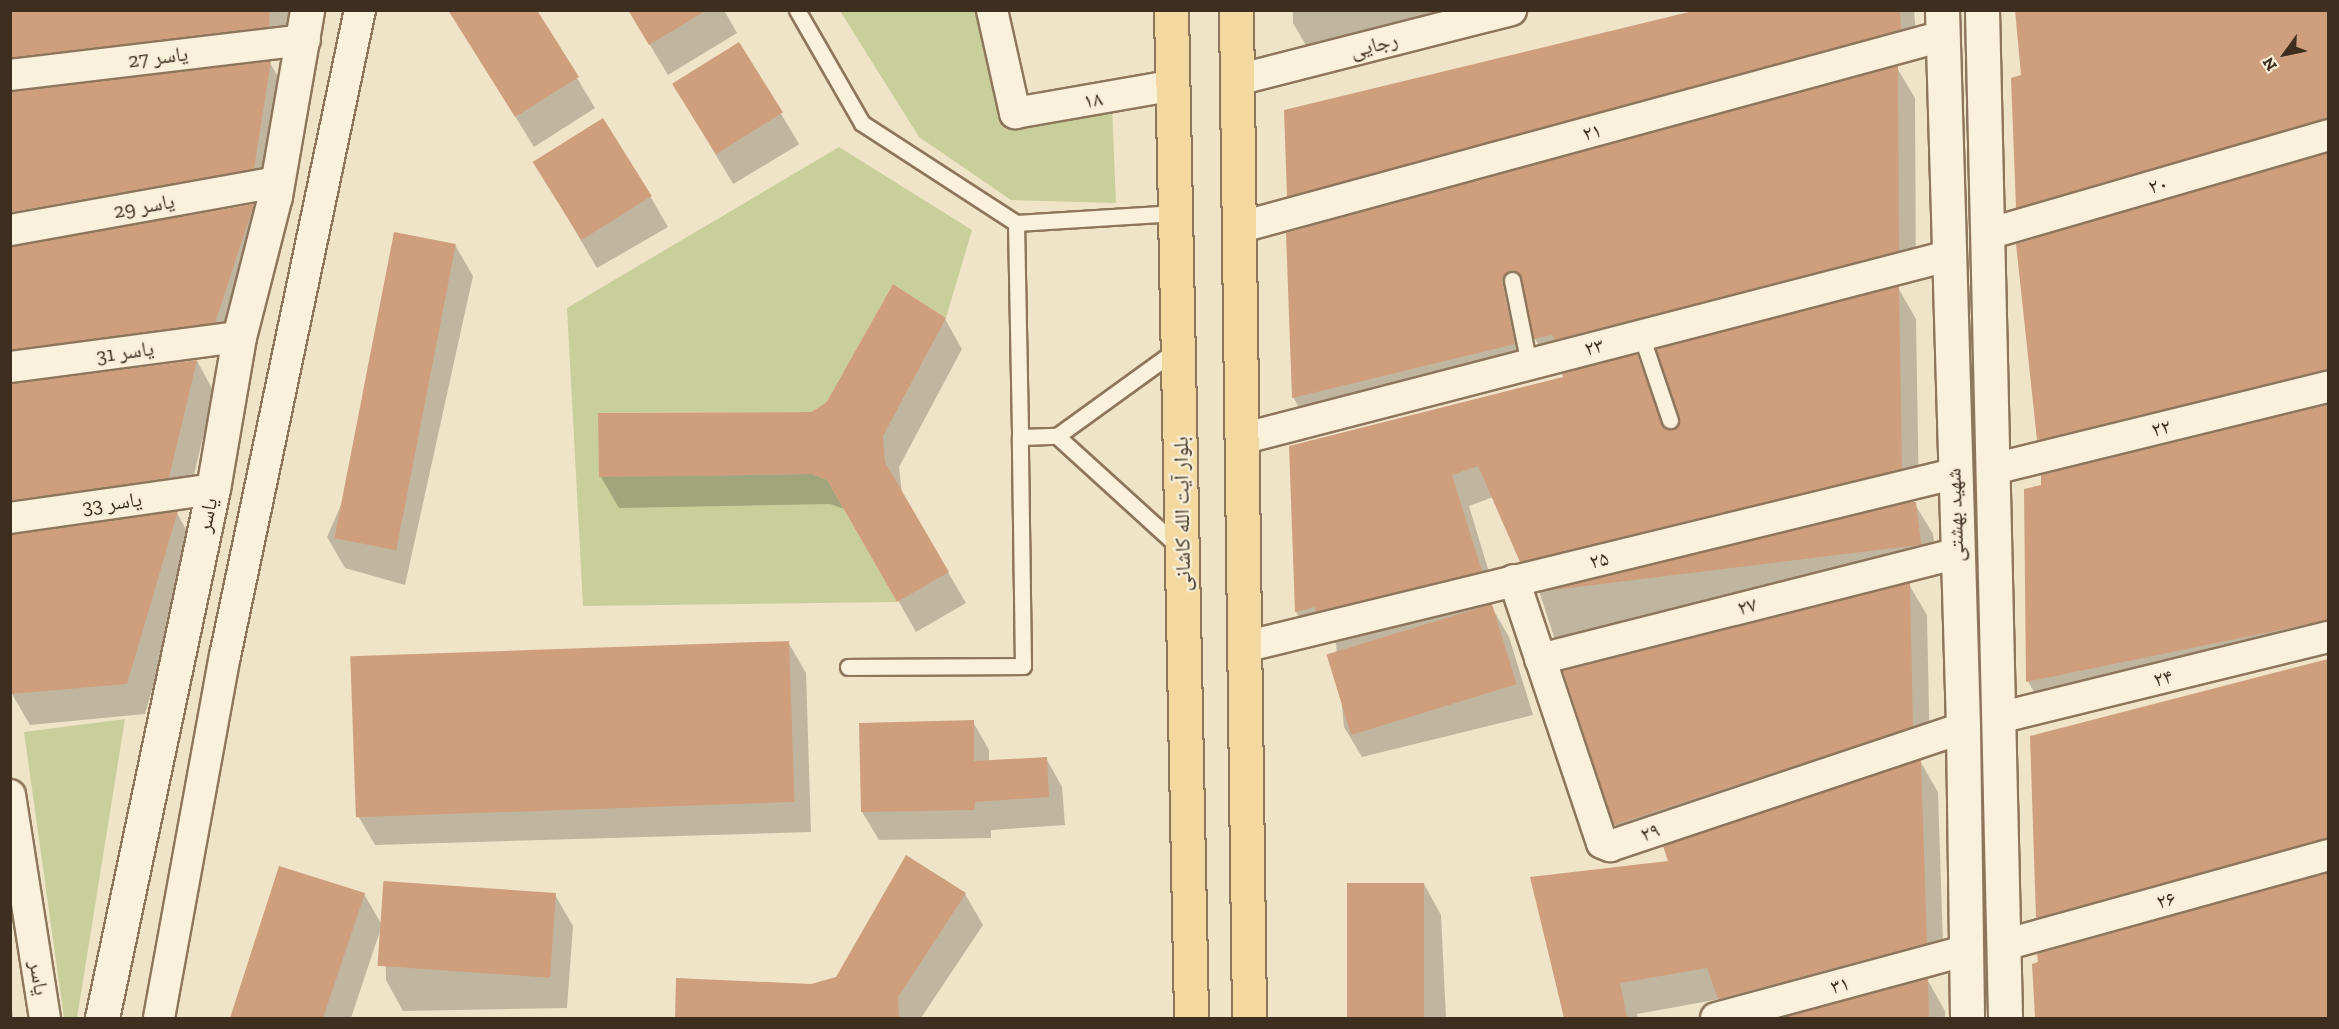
<!DOCTYPE html>
<html>
<head>
<meta charset="utf-8">
<style>
  body { margin:0 }
  #map { position:relative; width:2339px; height:1029px; overflow:hidden; background:#f0e4c8; font-family:"Zilla Slab","Noto Naskh Arabic",serif }
  div>[style] { position:absolute }
  .green>* { inset:0; background:#c9cf9b }
  .shadow>* { inset:0; background:#0003; transform-origin:0 0 }
  .building>* { inset:0; background:#cf9f7d; transform-origin:0 0 }
  .roads { filter:drop-shadow(2px 0 #8d765c) drop-shadow(-2px 0 #8d765c) drop-shadow(0 2px #8d765c) drop-shadow(0 -2px #8d765c) }
  .service>* { height:15px; margin:-7.5px; padding:0 7.5px; transform-origin:7.5px; border-radius:7.5px; background:#faf1dc }
  .minor>* { height:30px; margin:-15px; padding:0 15px; transform-origin:15px; border-radius:15px; background:#faf1dc }
  .secondary>* { height:33px; margin:-16.5px; padding:0 16.5px; transform-origin:16.5px; border-radius:16.5px; background:#faf1dc }
  .primary>* { height:33px; margin:-16.5px; padding:0 16.5px; transform-origin:16.5px; border-radius:16.5px; background:#f3d9a0 }
  span { translate:-50% -50%; white-space:nowrap; text-align:center; line-height:1.15; -webkit-text-stroke:4.5px #f7eed8; paint-order:stroke }
  .street-label { font-size:21px; color:#3d2e20 }
  .frame { position:absolute; inset:0; border:12px solid #3d2e20; pointer-events:none }
  .north { position:absolute; left:2255px; top:24px; width:60px; height:60px; -webkit-text-stroke:4px #f7eed8; paint-order:stroke; rotate:237deg; font-size:16px; font-weight:700; line-height:24px; text-align:center; color:#3d2e20 }
  .north::after { content:''; display:block; margin:auto; width:21px; height:27px; background:#3d2e20; clip-path:polygon(50% 0,100% 100%,50% 72%,0 100%) }
</style>
</head>
<body>
<div id="map">
  <div class="green">
    <div style="clip-path:polygon(840px 11px,978px 11px,1006px 129px,1112px 106px,1116px 203px,1011px 200px,919px 137px)"></div>
    <div style="clip-path:polygon(839px 147px,972px 230px,946px 318px,893px 284px,826px 403px,811px 412px,599px 413px,599px 477px,812px 474px,827px 480px,897px 602px,583px 606px,567px 308px)"></div>
    <div style="clip-path:polygon(125px 719px,77px 1018px,64px 1018px,24px 732px)"></div>
  </div>
  <div class="shadow">
    <div style="clip-path:polygon(10px 10px,290px 10px,286px 57px,26px 88px,20px 93px,270px 63px,288px 94px,271px 199px,143px 222px,253px 206px,270px 236px,232px 353px,26px 380px,20px 385px,197px 361px,214px 392px,186px 508px,25px 531px,20px 535px,177px 513px,194px 544px,145px 714px,30px 725px,12px 694px)"></div>
    <div style="clip-path:polygon(536px 10px,595px 108px,534px 147px,451px 12px)"></div>
    <div style="clip-path:polygon(629px 10px,724px 10px,737px 33px,668px 75px)"></div>
    <div style="clip-path:polygon(1293px 10px,1490px 10px,1311px 54px,1293px 23px)"></div>
    <div style="clip-path:polygon(evenodd,1704px 10px,1914px 10px,1918px 60px,1896px 66px,1915px 98px,1916px 282px,1897px 286px,1916px 319px,1919px 499px,1913px 501px,1933px 534px,1938px 576px,1908px 583px,1927px 615px,1930px 757px,1920px 761px,1938px 792px,1944px 974px,1927px 979px,1945px 1011px,1945px 1018px,1731px 1018px,1720px 999px,1637px 1014px,1638px 1018px,1565px 1018px,1532px 878px,1670px 862px,1664px 845px,1633px 855px,1615px 824px,1573px 670px,1554px 637px,1540px 594px,1493px 497px,1469px 506px,1498px 602px,1490px 604px,1509px 637px,1533px 715px,1362px 757px,1344px 727px,1336px 644px,1333px 638px,1314px 642px,1296px 612px,1291px 447px,1564px 378px,1574px 372px,1570px 365px,1553px 369px,1535px 339px,1528px 300px,1519px 313px,1532px 375px,1311px 428px,1293px 397px,1307px 228px,1289px 196px,1704px 10px,1657px 348px,1681px 417px,1673px 431px,1635px 354px,1657px 348px)"></div>
    <div style="clip-path:polygon(2017px 10px,2328px 10px,2328px 653px,2045px 712px,2028px 681px,2043px 486px,2057px 472px,2039px 440px,2018px 245px,2036px 240px,2018px 207px,2023px 76px)"></div>
    <div style="left:739px;top:44px;width:117px;height:77px;rotate:59deg"></div>
    <div style="clip-path:polygon(536px 164px,650px 196px,668px 227px,597px 268px)"></div>
    <div style="clip-path:polygon(455px 245px,473px 276px,405px 585px,345px 568px,327px 537px)"></div>
    <div style="clip-path:polygon(945px 319px,962px 349px,899px 467px,902px 494px,966px 603px,916px 632px,847px 510px,830px 504px,619px 508px,601px 477px,811px 413px)"></div>
    <div style="clip-path:polygon(788px 642px,806px 673px,811px 832px,375px 845px,357px 814px)"></div>
    <div style="clip-path:polygon(2328px 661px,2328px 1018px,2037px 1018px,2033px 965px,2056px 950px,2038px 918px,2032px 737px)"></div>
    <div style="clip-path:polygon(973px 722px,989px 750px,989px 762px,1046px 758px,1062px 787px,1065px 825px,991px 830px,991px 838px,879px 840px,862px 812px)"></div>
    <div style="clip-path:polygon(280px 868px,364px 894px,382px 925px,351px 1018px,231px 1018px)"></div>
    <div style="clip-path:polygon(1349px 884px,1424px 884px,1441px 915px,1446px 1018px,1352px 1018px)"></div>
    <div style="clip-path:polygon(965px 894px,983px 925px,921px 1018px,676px 1018px,677px 980px,811px 985px,837px 978px)"></div>
    <div style="clip-path:polygon(555px 895px,573px 926px,567px 1008px,403px 1011px,386px 980px,384px 897px)"></div>
    <div style="clip-path:polygon(10px 994px,13px 1018px,10px 1018px)"></div>
  </div>
  <div class="building">
    <div style="clip-path:polygon(10px 10px,270px 10px,269px 27px,10px 58px)"></div>
    <div style="clip-path:polygon(448px 10px,537px 10px,579px 77px,515px 117px)"></div>
    <div style="clip-path:polygon(628px 10px,707px 10px,649px 45px)"></div>
    <div style="clip-path:polygon(1697px 10px,1900px 10px,1901px 30px,1287px 197px,1284px 110px)"></div>
    <div style="clip-path:polygon(2015px 10px,2328px 10px,2328px 118px,2016px 208px,2011px 78px,2021px 75px)"></div>
    <div style="left:739px;top:42px;width:83px;height:79px;rotate:58deg"></div>
    <div style="clip-path:polygon(271px 61px,254px 169px,10px 212px,10px 92px)"></div>
    <div style="clip-path:polygon(1898px 66px,1899px 251px,1554px 340px,1552px 335px,1534px 339px,1521px 278px,1510px 271px,1502px 281px,1515px 344px,1292px 398px,1286px 233px)"></div>
    <div style="left:603px;top:118px;width:92px;height:83px;rotate:58deg"></div>
    <div style="clip-path:polygon(2328px 153px,2328px 370px,2037px 440px,2016px 244px)"></div>
    <div style="clip-path:polygon(254px 204px,215px 323px,10px 350px,10px 247px)"></div>
    <div style="left:394px;top:232px;width:63px;height:312px;rotate:11deg"></div>
    <div style="clip-path:polygon(893px 284px,946px 318px,883px 436px,885px 462px,949px 572px,897px 602px,827px 480px,812px 474px,599px 477px,598px 413px,811px 412px,826px 403px)"></div>
    <div style="clip-path:polygon(1899px 286px,1902px 469px,1520px 562px,1478px 466px,1452px 475px,1482px 571px,1316px 612px,1315px 607px,1295px 612px,1289px 446px,1563px 377px,1562px 374px,1637px 354px,1661px 423px,1673px 429px,1679px 417px,1656px 349px)"></div>
    <div style="clip-path:polygon(197px 360px,169px 478px,10px 501px,10px 384px)"></div>
    <div style="clip-path:polygon(2328px 405px,2328px 620px,2026px 682px,2024px 489px,2041px 485px,2041px 475px)"></div>
    <div style="left:1916px;top:502px;width:43px;height:390px;rotate:83deg"></div>
    <div style="clip-path:polygon(178px 511px,127px 684px,10px 694px,10px 535px)"></div>
    <div style="clip-path:polygon(1910px 583px,1913px 727px,1614px 825px,1563px 671px)"></div>
    <div style="left:1492px;top:604px;width:84px;height:173px;rotate:73deg"></div>
    <div style="left:789px;top:641px;width:161px;height:439px;rotate:88deg"></div>
    <div style="clip-path:polygon(2328px 659px,2328px 838px,2036px 918px,2030px 736px)"></div>
    <div style="clip-path:polygon(974px 720px,974px 761px,1047px 757px,1049px 797px,975px 802px,975px 810px,861px 812px,859px 723px)"></div>
    <div style="clip-path:polygon(1921px 760px,1927px 943px,1718px 999px,1707px 968px,1620px 983px,1627px 1018px,1564px 1018px,1530px 877px,1668px 861px,1663px 846px)"></div>
    <div style="clip-path:polygon(906px 855px,966px 893px,898px 997px,899px 1018px,675px 1018px,676px 978px,811px 984px,836px 977px)"></div>
    <div style="clip-path:polygon(279px 866px,365px 893px,323px 1018px,230px 1018px)"></div>
    <div style="clip-path:polygon(2328px 873px,2328px 1018px,2035px 1018px,2032px 964px,2038px 962px,2037px 954px)"></div>
    <div style="left:1347px;top:883px;width:77px;height:135px"></div>
    <div style="left:556px;top:893px;width:85px;height:173px;rotate:94deg"></div>
    <div style="clip-path:polygon(1928px 979px,1929px 1018px,1781px 1018px)"></div>
  </div>
  <div class="roads">
    <div class="service">
      <div style="left:797px;top:10px;width:130px;rotate:60.1deg"></div>
      <div style="left:862px;top:123px;width:184px;rotate:33deg"></div>
      <div style="left:1016px;top:223px;width:161px;rotate:-3.6deg"></div>
      <div style="left:1016px;top:223px;width:214px;rotate:88.9deg"></div>
      <div style="left:1512px;top:280px;width:86px;rotate:78.6deg"></div>
      <div style="left:1641px;top:335px;width:90px;rotate:71.2deg"></div>
      <div style="left:1057px;top:436px;width:165px;rotate:42.3deg"></div>
      <div style="left:848px;top:667px;width:175px;rotate:-0.3deg"></div>
      <div style="left:1023px;top:666px;width:229px;rotate:-90.8deg"></div>
      <div style="left:1020px;top:437px;width:37px;rotate:-2deg"></div>
      <div style="left:1057px;top:436px;width:148px;rotate:-35.9deg"></div>
    </div>
    <div class="minor">
      <div style="left:992px;top:10px;width:106px;rotate:77.4deg"></div>
      <div style="left:1015px;top:113px;width:157px;rotate:-9.9deg"></div>
      <div style="left:10px;top:75px;width:297px;rotate:-6.8deg"></div>
      <div style="left:1237px;top:80px;width:283px;rotate:-14.3deg"></div>
      <div style="left:1241px;top:227px;width:728px;rotate:-15.22deg"></div>
      <div style="left:10px;top:230px;width:272px;rotate:-10.2deg"></div>
      <div style="left:1988px;top:234px;width:354px;rotate:-16.2deg"></div>
      <div style="left:10px;top:367px;width:231px;rotate:-7.5deg"></div>
      <div style="left:1241px;top:439px;width:730px;rotate:-14.51deg"></div>
      <div style="left:1993px;top:469px;width:345px;rotate:-13.8deg"></div>
      <div style="left:10px;top:518px;width:205px;rotate:-8.1deg"></div>
      <div style="left:1514px;top:580px;width:277px;rotate:71.5deg"></div>
      <div style="left:1602px;top:843px;width:9px;rotate:21deg"></div>
      <div style="left:1610px;top:846px;width:372px;rotate:-18.5deg"></div>
      <div style="left:1244px;top:647px;width:730px;rotate:-13.71deg"></div>
      <div style="left:1540px;top:659px;width:428px;rotate:-14.2deg"></div>
      <div style="left:1998px;top:718px;width:340px;rotate:-13.8deg"></div>
      <div style="left:10px;top:795px;width:226px;rotate:81.1deg"></div>
      <div style="left:2004px;top:945px;width:336px;rotate:-15.5deg"></div>
      <div style="left:159px;top:1018px;width:368px;rotate:-79.7deg"></div>
      <div style="left:225px;top:656px;width:660px;rotate:-78.2deg"></div>
      <div style="left:1716px;top:1018px;width:258px;rotate:-15.1deg"></div>
    </div>
    <div class="secondary">
      <div style="left:1942px;top:10px;width:718px;rotate:88.32deg"></div>
      <div style="left:1963px;top:728px;width:290px;rotate:89.2deg"></div>
      <div style="left:1982px;top:10px;width:1008px;rotate:88.69deg"></div>
      <div style="left:102px;top:1018px;width:541px;rotate:-78.15deg"></div>
      <div style="left:213px;top:489px;width:154px;rotate:-80.3deg"></div>
      <div style="left:239px;top:337px;width:146px;rotate:-75.7deg"></div>
      <div style="left:275px;top:196px;width:189px;rotate:-80.2deg"></div>
    </div>
    <div class="primary">
      <div style="left:1171px;top:10px;width:1008px;rotate:88.86deg"></div>
      <div style="left:1236px;top:10px;width:1008px;rotate:89.26deg"></div>
    </div>
  </div>
  <div class="street-label">
    <span style="left:1374px;top:45px;rotate:-14deg">رجایی</span>
    <span style="left:158px;top:57px;rotate:-7deg">یاسر 27</span>
    <span style="left:1093px;top:100px;rotate:-10deg">۱۸</span>
    <span style="left:1592px;top:132px;rotate:-15deg">۲۱</span>
    <span style="left:2158px;top:185px;rotate:-16deg">۲۰</span>
    <span style="left:144px;top:206px;rotate:-10deg">یاسر 29</span>
    <span style="left:1594px;top:347px;rotate:-14deg">۲۳</span>
    <span style="left:125px;top:352px;rotate:-8deg">یاسر 31</span>
    <span style="left:2161px;top:428px;rotate:-14deg">۲۲</span>
    <span style="left:112px;top:503px;rotate:-8deg">یاسر 33</span>
    <span style="left:1182px;top:514px;rotate:-91deg">بلوار آیت الله کاشانی</span>
    <span style="left:207px;top:515px;rotate:-78deg">یاسر</span>
    <span style="left:1955px;top:515px;rotate:-92deg">شهید بهشتی</span>
    <span style="left:1599px;top:560px;rotate:-14deg">۲۵</span>
    <span style="left:1747px;top:606px;rotate:-14deg">۲۷</span>
    <span style="left:2163px;top:678px;rotate:-14deg">۲۴</span>
    <span style="left:1650px;top:832px;rotate:-19deg">۲۹</span>
    <span style="left:2166px;top:900px;rotate:-15deg">۲۶</span>
    <span style="left:39px;top:978px;rotate:81deg">یاسر</span>
    <span style="left:1840px;top:985px;rotate:-15deg">۳۱</span>
  </div>
  <div class="frame"></div>
  <div class="north">N</div>
</div>
</body>
</html>
